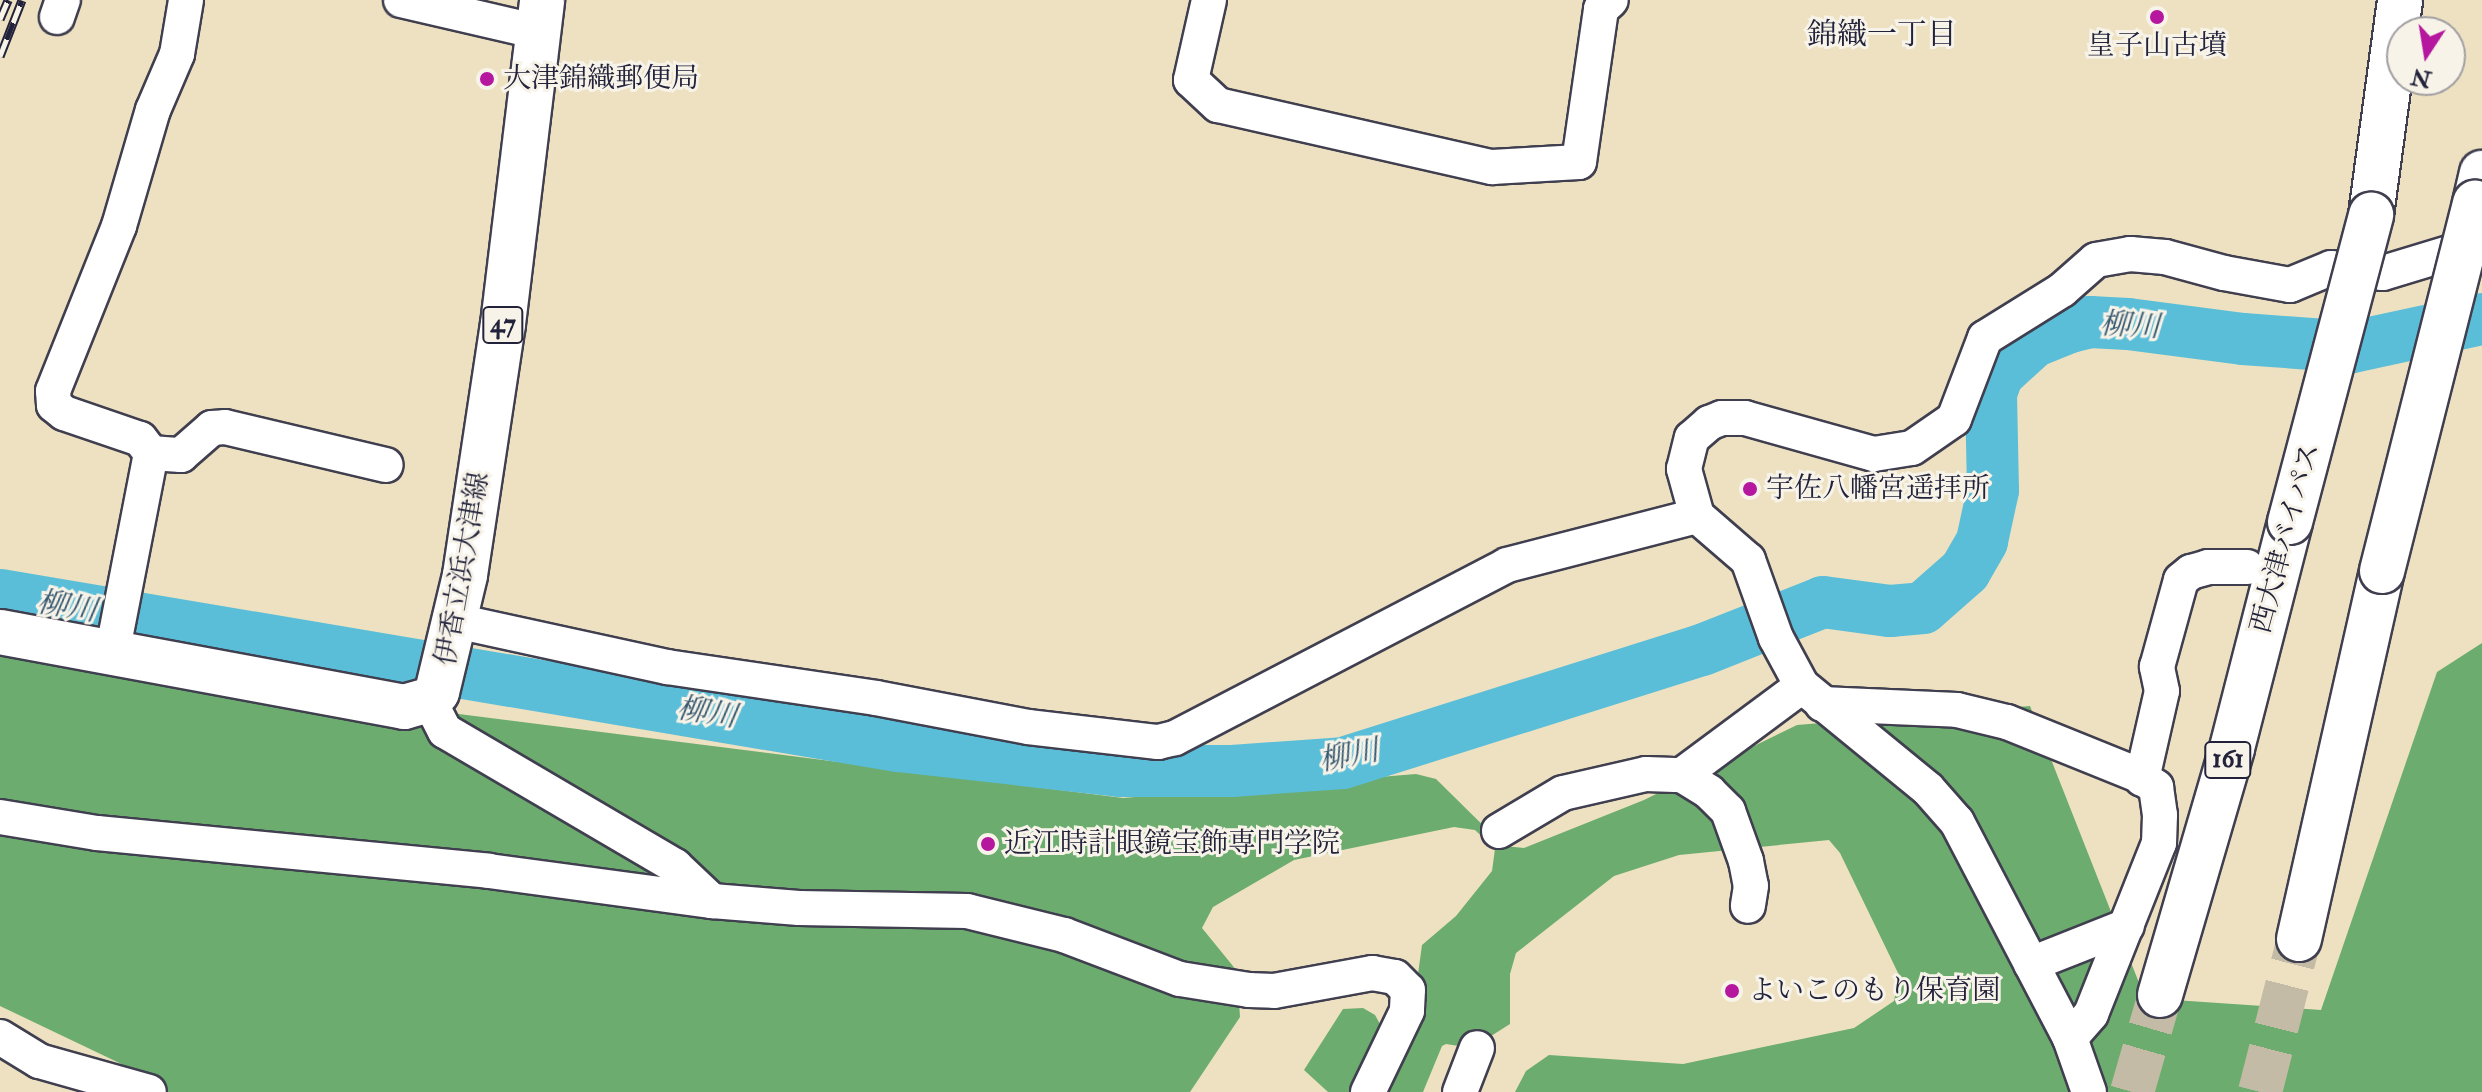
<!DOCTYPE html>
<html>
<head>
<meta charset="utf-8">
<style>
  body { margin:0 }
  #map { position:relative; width:2482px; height:1092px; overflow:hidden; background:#ede1c1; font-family:"IM FELL Double Pica","Noto Serif JP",serif }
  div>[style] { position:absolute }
  .forest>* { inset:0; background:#6cac6e }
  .river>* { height:52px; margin:-26px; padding:0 26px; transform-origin:26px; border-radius:26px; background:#5abed8 }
  .highway-tunnel>* { height:44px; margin-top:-22px; transform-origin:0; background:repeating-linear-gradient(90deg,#c4bba6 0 44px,transparent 0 66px) }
  .roads { filter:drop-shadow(2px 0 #403f4f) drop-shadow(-2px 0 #403f4f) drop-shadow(0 2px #403f4f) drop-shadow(0 -2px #403f4f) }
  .street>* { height:34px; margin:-17px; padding:0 17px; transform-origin:17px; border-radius:17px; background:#fff }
  .primary>* { height:44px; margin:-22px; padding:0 22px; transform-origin:22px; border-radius:22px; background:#fff }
  .highway>* { height:44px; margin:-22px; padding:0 22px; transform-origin:22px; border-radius:22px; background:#fff }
  .rail>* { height:9px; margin-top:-4.5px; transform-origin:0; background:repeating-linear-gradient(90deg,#f7f3e8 0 18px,#22223b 0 36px); box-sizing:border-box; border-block:2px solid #22223b }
  .bridges { filter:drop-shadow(2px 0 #403f4f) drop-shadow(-2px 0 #403f4f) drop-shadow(0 2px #403f4f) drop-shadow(0 -2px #403f4f) }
  .highway-bridge>* { height:44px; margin:-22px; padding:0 22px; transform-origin:22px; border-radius:22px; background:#fff }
  .dots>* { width:22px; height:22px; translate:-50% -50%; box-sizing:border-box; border:4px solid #f7f3e8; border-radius:50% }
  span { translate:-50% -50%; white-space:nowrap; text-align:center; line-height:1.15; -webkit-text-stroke:6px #f7f3e8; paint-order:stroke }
  .shield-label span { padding:2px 6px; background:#f7f3e8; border:2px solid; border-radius:6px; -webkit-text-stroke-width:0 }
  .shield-label { font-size:26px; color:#22223b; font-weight:700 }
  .poi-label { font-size:28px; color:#22223b }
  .left { translate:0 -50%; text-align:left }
  .street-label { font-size:28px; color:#22223b }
  .neighbourhood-label { font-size:30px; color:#22223b }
  .water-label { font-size:30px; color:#365972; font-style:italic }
  .north { position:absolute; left:2386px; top:16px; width:80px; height:80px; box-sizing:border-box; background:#f7f3e8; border:2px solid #a29fa3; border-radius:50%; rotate:192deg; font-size:22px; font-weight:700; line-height:32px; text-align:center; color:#22223b }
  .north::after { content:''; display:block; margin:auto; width:28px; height:36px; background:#b5179e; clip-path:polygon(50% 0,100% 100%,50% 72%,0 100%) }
</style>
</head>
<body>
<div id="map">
  <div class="forest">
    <div style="clip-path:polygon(2482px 643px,2482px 1092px,1515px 1092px,1526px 1071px,1549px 1055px,1683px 1064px,1854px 1028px,1894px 1001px,1899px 975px,1840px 853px,1829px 840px,1679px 855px,1614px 876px,1516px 953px,1510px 974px,1510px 1024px,1472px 1048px,1446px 1044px,1442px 1046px,1423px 1092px,1382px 1092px,1408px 1039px,1423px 1018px,1427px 1003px,1418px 974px,1422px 945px,1456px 916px,1492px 871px,1495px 849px,1475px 830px,1454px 827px,1294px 860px,1213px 907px,1202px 928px,1237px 971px,1240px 1017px,1190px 1092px,145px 1092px,134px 1070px,0 1006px,0 656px,1123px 798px,1416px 774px,1436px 779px,1504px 846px,1524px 848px,1644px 800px,1797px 725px,2030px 706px,2145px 998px,2321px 1010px,2437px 672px)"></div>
    <div style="clip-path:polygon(1363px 1008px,1375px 1015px,1380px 1024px,1354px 1092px,1328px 1092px,1304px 1070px,1343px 1009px)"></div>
  </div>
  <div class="river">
    <div style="left:0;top:595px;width:911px;rotate:9.55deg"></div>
    <div style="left:898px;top:746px;width:223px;rotate:6.4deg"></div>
    <div style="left:1120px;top:771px;width:112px"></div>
    <div style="left:1232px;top:771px;width:111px;rotate:-4.1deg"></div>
    <div style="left:1343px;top:763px;width:376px;rotate:-17.5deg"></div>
    <div style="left:1702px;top:650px;width:130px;rotate:-21.6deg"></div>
    <div style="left:1823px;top:602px;width:68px;rotate:7.7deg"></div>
    <div style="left:1890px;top:611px;width:33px;rotate:-5deg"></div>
    <div style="left:1923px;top:608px;width:56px;rotate:-41.4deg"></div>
    <div style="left:1965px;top:571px;width:34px;rotate:-60deg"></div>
    <div style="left:1982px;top:541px;width:52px;rotate:-77.8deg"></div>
    <div style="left:1993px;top:490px;width:97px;rotate:-91.2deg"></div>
    <div style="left:1991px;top:393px;width:20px;rotate:-70deg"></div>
    <div style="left:1998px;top:374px;width:47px;rotate:-42.4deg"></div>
    <div style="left:2033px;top:342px;width:40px;rotate:-22deg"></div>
    <div style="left:2070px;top:327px;width:21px;rotate:-14deg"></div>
    <div style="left:2090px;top:322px;width:38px;rotate:3deg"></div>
    <div style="left:2128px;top:324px;width:116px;rotate:7.4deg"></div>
    <div style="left:2243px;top:339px;width:109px;rotate:4.2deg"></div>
    <div style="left:2352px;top:347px;width:133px;rotate:-12.2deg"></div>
  </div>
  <div class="highway-tunnel">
    <div style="left:2132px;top:1092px;width:101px;rotate:-73.9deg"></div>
    <div style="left:2260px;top:1092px;width:158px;rotate:-75.7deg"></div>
  </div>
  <div class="roads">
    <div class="street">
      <div style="left:401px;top:0;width:142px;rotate:13.1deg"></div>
      <div style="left:1209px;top:0;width:82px;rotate:102.7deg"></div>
      <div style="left:1191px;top:80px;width:37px;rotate:43deg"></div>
      <div style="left:1218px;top:105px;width:281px;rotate:12.8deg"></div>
      <div style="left:1492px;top:167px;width:87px;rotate:-3.3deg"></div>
      <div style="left:1579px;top:162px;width:155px;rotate:-81.8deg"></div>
      <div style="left:1601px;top:9px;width:13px;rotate:-42deg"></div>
      <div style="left:57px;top:17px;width:18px;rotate:-71deg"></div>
      <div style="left:151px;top:453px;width:30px;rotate:4deg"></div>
      <div style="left:181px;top:455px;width:41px;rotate:-41.1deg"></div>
      <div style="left:212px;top:428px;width:13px;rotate:-4deg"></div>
      <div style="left:225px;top:427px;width:165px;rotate:13.3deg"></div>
      <div style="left:456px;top:621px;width:216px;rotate:12.3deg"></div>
      <div style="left:667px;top:667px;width:211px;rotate:8.4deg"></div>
      <div style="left:876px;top:698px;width:155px;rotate:10.8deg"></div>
      <div style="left:1028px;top:727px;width:131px;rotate:6.6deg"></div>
      <div style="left:1158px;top:742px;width:17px;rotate:-13deg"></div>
      <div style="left:1175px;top:738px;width:374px;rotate:-27.5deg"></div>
      <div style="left:1507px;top:565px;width:196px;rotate:-14.5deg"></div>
      <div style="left:112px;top:654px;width:205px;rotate:-79deg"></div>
      <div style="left:151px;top:453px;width:18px;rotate:-128deg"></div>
      <div style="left:140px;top:439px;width:80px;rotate:-161.1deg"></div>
      <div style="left:64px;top:413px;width:13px;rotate:-141deg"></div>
      <div style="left:54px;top:405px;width:14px;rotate:-94deg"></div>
      <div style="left:53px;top:391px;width:178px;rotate:-68.2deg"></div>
      <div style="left:119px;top:226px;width:121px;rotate:-73.7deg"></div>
      <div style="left:153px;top:110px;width:61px;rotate:-66.8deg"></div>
      <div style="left:177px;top:54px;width:55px;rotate:-80.5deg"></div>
      <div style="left:429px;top:700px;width:35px;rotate:63deg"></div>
      <div style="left:445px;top:731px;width:267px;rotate:30.4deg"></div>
      <div style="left:675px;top:866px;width:51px;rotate:43.4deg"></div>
      <div style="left:712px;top:901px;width:87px;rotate:4.6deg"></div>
      <div style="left:799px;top:908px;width:168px;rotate:1deg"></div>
      <div style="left:967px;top:911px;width:100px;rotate:13.9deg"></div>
      <div style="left:1064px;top:935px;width:124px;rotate:20.8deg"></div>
      <div style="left:1180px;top:979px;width:70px;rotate:9.1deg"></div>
      <div style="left:1249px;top:990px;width:25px;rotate:2deg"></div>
      <div style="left:1274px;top:991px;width:100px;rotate:-10.4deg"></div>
      <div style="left:1372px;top:973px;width:23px;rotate:10deg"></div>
      <div style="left:1395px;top:977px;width:18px;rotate:45deg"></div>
      <div style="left:1408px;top:990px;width:21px;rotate:93deg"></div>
      <div style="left:1407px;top:1011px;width:90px;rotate:115.7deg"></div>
      <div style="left:1822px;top:704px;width:135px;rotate:2.5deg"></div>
      <div style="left:1957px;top:710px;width:51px;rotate:13.5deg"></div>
      <div style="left:2007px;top:722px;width:141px;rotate:22deg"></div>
      <div style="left:2138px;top:775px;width:22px;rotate:34deg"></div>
      <div style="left:2156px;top:787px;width:28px;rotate:82deg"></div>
      <div style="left:2160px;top:815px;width:28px;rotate:92deg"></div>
      <div style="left:2159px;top:843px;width:184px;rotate:111.7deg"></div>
      <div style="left:2091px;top:1014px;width:32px;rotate:131deg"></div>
      <div style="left:1682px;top:775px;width:32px;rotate:32deg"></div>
      <div style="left:1709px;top:792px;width:27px;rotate:45deg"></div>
      <div style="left:1728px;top:811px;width:53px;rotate:70.2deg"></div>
      <div style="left:1746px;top:861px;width:25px;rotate:79deg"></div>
      <div style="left:1751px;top:886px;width:20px;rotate:99deg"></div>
      <div style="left:2142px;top:779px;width:90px;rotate:-77.2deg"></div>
      <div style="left:2162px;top:691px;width:25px;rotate:-102deg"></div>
      <div style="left:2157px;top:667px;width:90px;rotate:-74.6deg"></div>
      <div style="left:2181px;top:580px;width:13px;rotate:-39deg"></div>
      <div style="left:2191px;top:572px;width:18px;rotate:-16deg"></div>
      <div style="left:2208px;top:567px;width:39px"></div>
      <div style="left:0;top:817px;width:98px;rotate:9.4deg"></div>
      <div style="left:97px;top:833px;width:394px;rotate:5.5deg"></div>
      <div style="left:489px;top:871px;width:225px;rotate:7.7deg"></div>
      <div style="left:1499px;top:831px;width:74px;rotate:-30.7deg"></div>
      <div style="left:1563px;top:793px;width:85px;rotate:-12.9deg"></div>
      <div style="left:1646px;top:774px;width:36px;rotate:2deg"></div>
      <div style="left:1682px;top:775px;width:149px;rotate:-36.6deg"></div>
      <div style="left:2031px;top:964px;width:103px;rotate:-21.6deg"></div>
      <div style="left:0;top:1037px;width:46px;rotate:31.6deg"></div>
      <div style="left:39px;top:1061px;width:114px;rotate:15.7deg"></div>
      <div style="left:1460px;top:1092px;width:47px;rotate:-68.9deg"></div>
      <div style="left:2089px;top:1092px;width:57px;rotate:-109.4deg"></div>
      <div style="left:2070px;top:1038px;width:244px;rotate:-117.6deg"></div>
      <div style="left:1957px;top:822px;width:44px;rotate:-131.3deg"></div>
      <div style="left:1928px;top:789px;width:163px;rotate:-140.7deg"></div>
      <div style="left:1802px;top:686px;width:55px;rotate:-118.4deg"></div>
      <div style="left:1776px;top:638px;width:83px;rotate:-109.7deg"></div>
      <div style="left:1748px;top:560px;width:67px;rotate:-139.2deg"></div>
      <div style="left:1697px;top:516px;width:49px;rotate:-105.5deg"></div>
      <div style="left:1684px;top:469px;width:32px;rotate:-76deg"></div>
      <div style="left:1692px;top:438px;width:23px;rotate:-41deg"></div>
      <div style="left:1709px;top:423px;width:14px;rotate:-21deg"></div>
      <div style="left:1722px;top:418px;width:23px"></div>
      <div style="left:1745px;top:418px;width:134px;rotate:15.6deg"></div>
      <div style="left:1874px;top:454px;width:38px;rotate:-9deg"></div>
      <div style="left:1912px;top:448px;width:51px;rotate:-34.6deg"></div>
      <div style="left:1954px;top:419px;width:87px;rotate:-69.1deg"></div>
      <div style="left:1985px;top:338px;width:91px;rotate:-31.9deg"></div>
      <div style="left:2062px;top:290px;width:45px;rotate:-41.4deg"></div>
      <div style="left:2096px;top:260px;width:35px;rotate:-10deg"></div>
      <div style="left:2130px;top:254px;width:35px;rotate:5deg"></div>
      <div style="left:2165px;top:257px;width:61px;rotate:15.2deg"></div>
      <div style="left:2224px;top:273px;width:67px;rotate:10.3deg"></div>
      <div style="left:2290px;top:285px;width:44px;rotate:-22.5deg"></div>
      <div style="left:2331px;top:268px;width:52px;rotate:5.5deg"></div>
      <div style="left:2383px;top:273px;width:72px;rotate:-16.9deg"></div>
      <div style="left:2452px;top:252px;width:30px;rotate:-6deg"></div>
    </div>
    <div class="primary">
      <div style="left:0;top:632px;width:411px;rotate:10.5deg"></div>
      <div style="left:404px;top:707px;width:26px;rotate:-16deg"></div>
      <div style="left:429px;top:700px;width:11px;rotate:-45deg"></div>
      <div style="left:437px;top:692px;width:120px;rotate:-76.5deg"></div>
      <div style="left:465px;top:575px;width:254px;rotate:-81.4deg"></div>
      <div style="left:503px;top:324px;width:326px;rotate:-83.1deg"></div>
    </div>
    <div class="highway">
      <div style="left:2475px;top:203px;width:31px;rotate:-77deg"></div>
      <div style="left:2371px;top:215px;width:217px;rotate:-82.3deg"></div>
      <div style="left:2299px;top:939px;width:377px;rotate:-77.3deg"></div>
      <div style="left:2160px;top:995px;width:257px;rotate:-73.7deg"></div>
      <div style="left:2232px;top:748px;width:233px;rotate:-75.6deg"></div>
    </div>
  </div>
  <div class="rail">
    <div style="left:0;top:19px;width:21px;rotate:-67deg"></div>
    <div style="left:0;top:56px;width:60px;rotate:-68.6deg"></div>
  </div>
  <div class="bridges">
    <div class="highway-bridge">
      <div style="left:2290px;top:522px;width:318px;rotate:-75.2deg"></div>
      <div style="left:2382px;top:571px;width:380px;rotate:-75.8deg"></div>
    </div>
  </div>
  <div class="dots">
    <div style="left:2157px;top:17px;background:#b5179e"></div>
    <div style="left:487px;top:79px;background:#b5179e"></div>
    <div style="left:1750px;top:489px;background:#b5179e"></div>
    <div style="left:988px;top:844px;background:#b5179e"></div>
    <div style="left:1732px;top:991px;background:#b5179e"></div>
  </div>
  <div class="shield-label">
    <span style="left:503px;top:325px">47</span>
    <span style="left:2228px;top:760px">161</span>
  </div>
  <div class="poi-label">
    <span style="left:2157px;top:46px">皇子山古墳</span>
    <span class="left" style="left:503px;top:79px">大津錦織郵便局</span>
    <span class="left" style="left:1766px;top:489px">宇佐八幡宮遥拝所</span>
    <span class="left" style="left:1004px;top:844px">近江時計眼鏡宝飾専門学院</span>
    <span class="left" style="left:1748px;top:991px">よいこのもり保育園</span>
  </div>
  <div class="street-label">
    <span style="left:2286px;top:538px;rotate:-75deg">西大津バイパス</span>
    <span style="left:463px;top:569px;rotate:-80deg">伊香立浜大津線</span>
  </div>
  <div class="neighbourhood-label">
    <span style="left:1882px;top:35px">錦織一丁目</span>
  </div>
  <div class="water-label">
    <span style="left:2130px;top:326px;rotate:3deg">柳川</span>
    <span style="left:67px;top:607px;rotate:9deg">柳川</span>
    <span style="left:707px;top:713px;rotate:9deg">柳川</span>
    <span style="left:1349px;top:756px;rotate:-11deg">柳川</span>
  </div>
  <div class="north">N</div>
</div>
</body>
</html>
